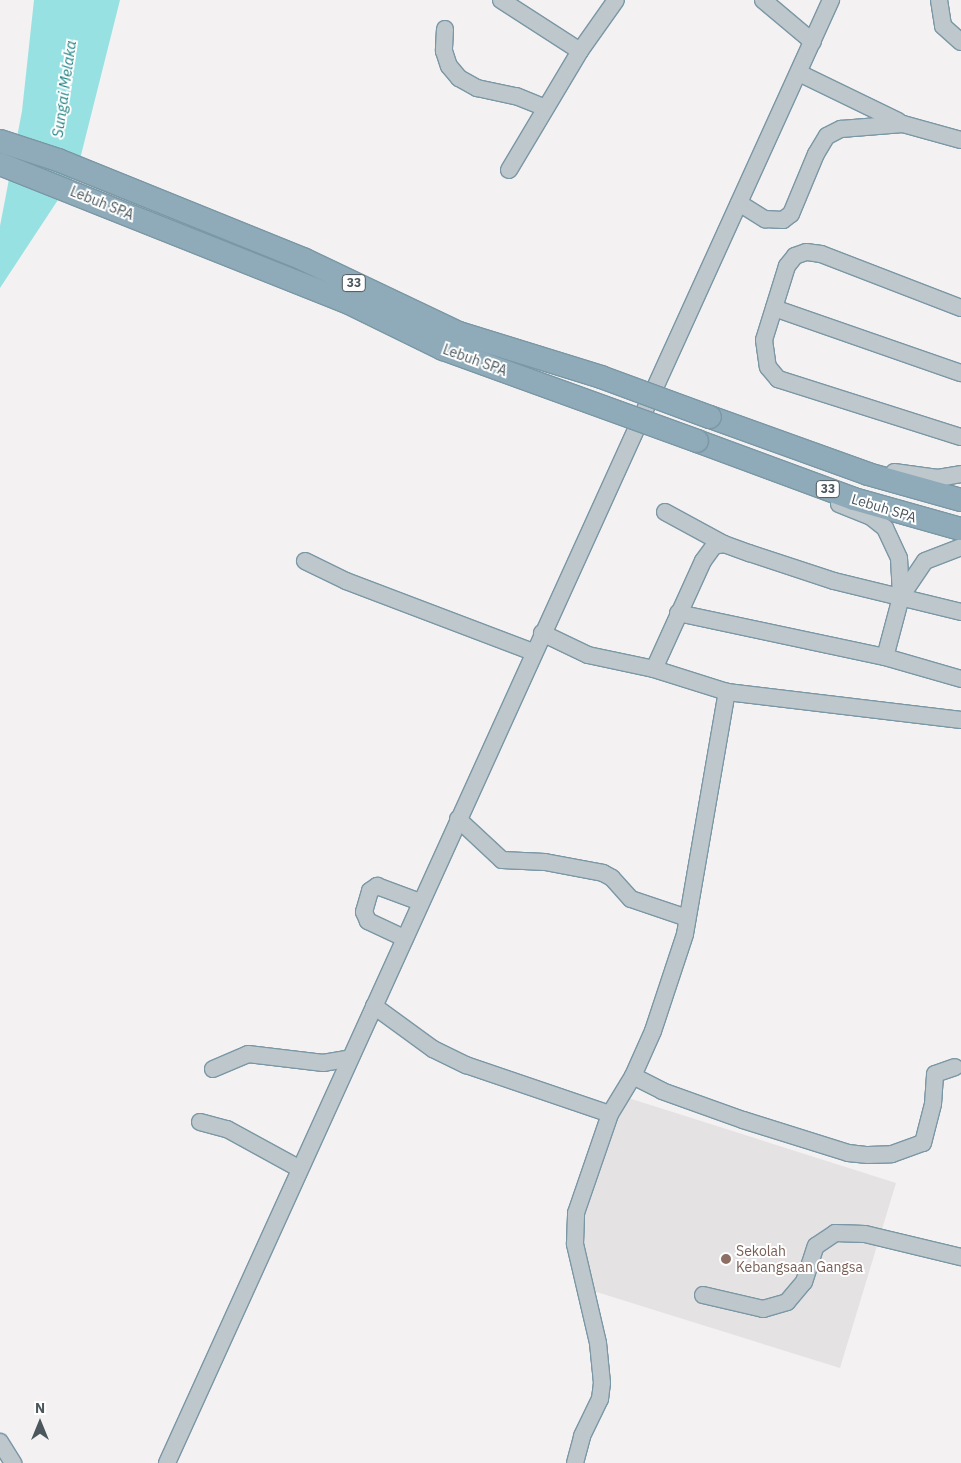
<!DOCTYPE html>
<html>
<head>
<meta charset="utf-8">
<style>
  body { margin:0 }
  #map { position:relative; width:961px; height:1463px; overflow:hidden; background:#f3f1f1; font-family:"IBM Plex Sans",sans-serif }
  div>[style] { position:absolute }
  .education>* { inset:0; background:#e4e2e3 }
  .water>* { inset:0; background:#98e1e2 }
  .roads { filter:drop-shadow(1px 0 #7a97a5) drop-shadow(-1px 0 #7a97a5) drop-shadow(0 1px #7a97a5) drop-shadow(0 -1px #7a97a5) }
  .minor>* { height:16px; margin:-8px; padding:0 8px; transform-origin:8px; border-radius:8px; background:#bec7cc }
  .highway>* { height:22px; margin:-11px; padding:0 11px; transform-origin:11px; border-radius:11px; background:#8fabb9 }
  .bridges { filter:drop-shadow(1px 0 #7a97a5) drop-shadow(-1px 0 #7a97a5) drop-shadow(0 1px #7a97a5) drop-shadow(0 -1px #7a97a5) }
  .highway-bridge>* { height:22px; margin:-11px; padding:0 11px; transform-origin:11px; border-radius:11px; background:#8fabb9 }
  .dots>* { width:14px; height:14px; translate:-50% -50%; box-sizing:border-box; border:2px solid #fff; border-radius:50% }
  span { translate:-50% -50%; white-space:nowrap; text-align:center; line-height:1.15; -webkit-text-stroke:4px #fff; paint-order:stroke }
  .shield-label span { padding:1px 4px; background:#fff; border:1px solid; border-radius:4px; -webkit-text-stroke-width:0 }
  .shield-label { font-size:12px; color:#4b575c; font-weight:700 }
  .street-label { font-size:14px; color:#4b575c }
  .education-label { font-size:14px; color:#785e54 }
  .left { translate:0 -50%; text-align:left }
  .water-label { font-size:15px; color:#1b7f80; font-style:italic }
  .north { position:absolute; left:15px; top:1398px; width:50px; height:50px; -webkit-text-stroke:4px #fff; paint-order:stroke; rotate:0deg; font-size:14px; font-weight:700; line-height:20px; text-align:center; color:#4b575c }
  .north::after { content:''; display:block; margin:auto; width:18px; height:22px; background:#4b575c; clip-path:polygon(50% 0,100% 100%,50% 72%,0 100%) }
</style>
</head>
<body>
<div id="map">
  <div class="education">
    <div style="clip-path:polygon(619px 1095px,896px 1183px,840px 1368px,587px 1289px,573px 1228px)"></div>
  </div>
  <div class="water">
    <div style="clip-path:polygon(34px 0,120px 0,77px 171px,0 288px,0 226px,22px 111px)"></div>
  </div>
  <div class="roads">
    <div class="minor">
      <div style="left:501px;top:0;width:94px;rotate:32.8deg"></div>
      <div style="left:763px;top:0;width:65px;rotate:40deg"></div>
      <div style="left:939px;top:0;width:26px;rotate:81deg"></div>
      <div style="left:943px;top:26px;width:24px;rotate:42deg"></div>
      <div style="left:445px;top:29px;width:22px;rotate:93deg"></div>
      <div style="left:444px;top:51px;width:16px;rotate:72deg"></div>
      <div style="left:449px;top:66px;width:16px;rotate:50deg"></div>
      <div style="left:459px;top:78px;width:21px;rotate:29deg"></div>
      <div style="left:477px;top:88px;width:40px;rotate:12deg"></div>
      <div style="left:516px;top:96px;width:31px;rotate:22deg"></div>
      <div style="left:799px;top:73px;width:110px;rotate:25.9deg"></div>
      <div style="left:509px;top:170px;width:139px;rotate:-59.2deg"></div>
      <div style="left:580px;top:51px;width:62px;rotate:-54.8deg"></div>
      <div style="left:739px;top:203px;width:31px;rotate:32deg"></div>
      <div style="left:765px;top:219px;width:18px;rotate:3deg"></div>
      <div style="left:783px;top:220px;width:10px;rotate:-37deg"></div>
      <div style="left:791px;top:214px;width:65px;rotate:-67.4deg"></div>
      <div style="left:816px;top:154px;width:21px;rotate:-59deg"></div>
      <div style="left:827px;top:136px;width:16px;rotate:-27deg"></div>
      <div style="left:841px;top:129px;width:62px;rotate:-4.6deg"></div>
      <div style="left:903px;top:124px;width:60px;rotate:15.4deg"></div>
      <div style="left:774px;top:308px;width:198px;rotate:19.2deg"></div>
      <div style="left:961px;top:308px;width:150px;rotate:-158.9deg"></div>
      <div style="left:821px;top:254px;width:15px;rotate:-172deg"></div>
      <div style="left:806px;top:252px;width:12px;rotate:160deg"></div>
      <div style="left:795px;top:256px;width:13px;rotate:129deg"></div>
      <div style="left:787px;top:266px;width:77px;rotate:107.3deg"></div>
      <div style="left:764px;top:340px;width:27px;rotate:82deg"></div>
      <div style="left:768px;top:367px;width:16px;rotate:50deg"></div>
      <div style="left:778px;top:379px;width:192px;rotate:17.6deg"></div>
      <div style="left:894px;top:472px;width:44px;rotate:7.8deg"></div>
      <div style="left:938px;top:478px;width:23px;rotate:-10deg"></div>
      <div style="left:839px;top:504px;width:35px;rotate:22deg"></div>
      <div style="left:871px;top:517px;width:18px;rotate:38deg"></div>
      <div style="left:885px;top:528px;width:33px;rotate:65deg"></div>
      <div style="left:899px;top:558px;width:39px;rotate:87deg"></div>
      <div style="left:901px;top:597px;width:62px;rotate:104.9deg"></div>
      <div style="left:665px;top:512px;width:67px;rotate:28.5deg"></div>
      <div style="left:724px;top:544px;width:27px;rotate:20deg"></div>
      <div style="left:749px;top:553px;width:89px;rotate:18.2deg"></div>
      <div style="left:834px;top:581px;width:131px;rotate:13.7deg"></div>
      <div style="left:305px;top:561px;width:46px;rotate:26deg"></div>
      <div style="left:346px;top:581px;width:200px;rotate:20.8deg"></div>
      <div style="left:902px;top:595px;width:41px;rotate:-55.9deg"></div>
      <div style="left:925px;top:561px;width:39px;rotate:-21deg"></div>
      <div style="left:678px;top:613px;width:212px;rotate:12deg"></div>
      <div style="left:885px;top:657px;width:79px;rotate:16.1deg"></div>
      <div style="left:542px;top:633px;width:51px;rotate:25.6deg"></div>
      <div style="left:588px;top:655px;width:67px;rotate:12deg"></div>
      <div style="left:654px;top:669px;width:77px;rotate:17.5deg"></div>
      <div style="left:727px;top:692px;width:236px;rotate:6.8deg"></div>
      <div style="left:654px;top:669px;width:119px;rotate:-65.6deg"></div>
      <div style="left:703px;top:561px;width:19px;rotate:-54deg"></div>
      <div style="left:714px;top:546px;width:10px;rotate:-11deg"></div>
      <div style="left:458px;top:819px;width:60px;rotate:43deg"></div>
      <div style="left:502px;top:860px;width:43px;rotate:2.7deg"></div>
      <div style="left:545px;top:862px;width:59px;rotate:10.7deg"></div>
      <div style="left:603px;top:873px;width:10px;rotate:29deg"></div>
      <div style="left:612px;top:878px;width:28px;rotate:48deg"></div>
      <div style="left:631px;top:899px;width:59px;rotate:18.7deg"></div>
      <div style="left:404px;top:938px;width:40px;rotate:-155deg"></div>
      <div style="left:368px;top:921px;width:10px;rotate:-114deg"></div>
      <div style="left:364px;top:912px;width:22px;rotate:-74deg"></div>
      <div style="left:370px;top:891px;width:9px;rotate:-36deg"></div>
      <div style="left:377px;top:886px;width:46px;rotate:20.4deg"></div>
      <div style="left:374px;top:1006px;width:73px;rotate:36.1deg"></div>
      <div style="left:433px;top:1049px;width:37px;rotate:26deg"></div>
      <div style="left:466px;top:1065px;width:152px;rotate:18.8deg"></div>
      <div style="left:213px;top:1069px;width:38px;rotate:-23deg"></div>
      <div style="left:248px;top:1054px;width:76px;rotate:6.8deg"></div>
      <div style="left:323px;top:1063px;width:27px;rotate:-10deg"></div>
      <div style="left:633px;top:1076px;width:33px;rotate:27deg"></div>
      <div style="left:662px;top:1091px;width:86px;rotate:19.7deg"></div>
      <div style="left:743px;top:1120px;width:110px;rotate:17.4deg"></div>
      <div style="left:848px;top:1153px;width:20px;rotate:6deg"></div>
      <div style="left:868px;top:1155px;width:24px;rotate:-2deg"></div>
      <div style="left:892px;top:1154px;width:33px;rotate:-20deg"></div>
      <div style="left:923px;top:1143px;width:40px;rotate:-75.6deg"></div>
      <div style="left:933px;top:1104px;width:30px;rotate:-86deg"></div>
      <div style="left:935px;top:1074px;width:21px;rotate:-19deg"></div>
      <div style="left:200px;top:1122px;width:28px;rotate:15deg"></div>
      <div style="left:227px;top:1129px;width:83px;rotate:28.7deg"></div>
      <div style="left:703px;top:1295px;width:62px;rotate:13.1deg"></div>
      <div style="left:763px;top:1309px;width:25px;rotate:-16deg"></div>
      <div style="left:787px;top:1302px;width:26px;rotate:-50deg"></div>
      <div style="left:804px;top:1282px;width:38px;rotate:-72deg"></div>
      <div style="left:816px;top:1246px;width:23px;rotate:-34deg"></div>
      <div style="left:835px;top:1233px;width:30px;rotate:2deg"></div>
      <div style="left:865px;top:1234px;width:99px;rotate:13.5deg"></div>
      <div style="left:0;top:1442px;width:25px;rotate:58deg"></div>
      <div style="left:167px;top:1463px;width:1607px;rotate:-65.59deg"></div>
      <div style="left:575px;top:1463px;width:28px;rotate:-75deg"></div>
      <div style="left:582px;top:1436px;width:41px;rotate:-64.1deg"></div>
      <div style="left:600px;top:1399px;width:16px;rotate:-83deg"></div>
      <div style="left:602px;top:1383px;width:40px;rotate:-95.7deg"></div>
      <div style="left:598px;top:1343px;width:102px;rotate:-103.1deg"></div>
      <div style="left:575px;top:1244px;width:31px;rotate:-88deg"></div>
      <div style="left:576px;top:1213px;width:105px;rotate:-71deg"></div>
      <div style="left:610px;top:1114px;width:44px;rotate:-58.8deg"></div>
      <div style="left:633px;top:1076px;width:49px;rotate:-66deg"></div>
      <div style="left:653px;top:1031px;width:102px;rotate:-71.7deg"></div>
      <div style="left:685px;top:934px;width:246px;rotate:-80.2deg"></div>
    </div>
    <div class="highway">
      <div style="left:710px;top:417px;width:168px;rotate:19.8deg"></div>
      <div style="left:868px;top:474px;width:97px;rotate:15.6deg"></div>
      <div style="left:697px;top:441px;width:167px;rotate:20.3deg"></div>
      <div style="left:854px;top:499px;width:111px;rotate:15.7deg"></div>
    </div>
  </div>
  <div class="bridges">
    <div class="highway-bridge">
      <div style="left:0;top:141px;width:61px;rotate:18.1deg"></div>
      <div style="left:58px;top:160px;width:266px;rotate:22deg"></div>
      <div style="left:305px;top:260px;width:170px;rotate:25.4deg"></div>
      <div style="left:459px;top:333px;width:149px;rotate:17.2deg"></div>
      <div style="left:601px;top:377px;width:116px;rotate:20.2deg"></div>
      <div style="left:0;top:164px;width:373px;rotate:21.7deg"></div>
      <div style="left:347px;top:302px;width:107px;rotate:26.1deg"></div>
      <div style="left:443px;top:349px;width:270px;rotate:19.9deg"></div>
    </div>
  </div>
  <div class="dots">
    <div style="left:726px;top:1259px;background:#8d6e63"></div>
  </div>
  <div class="shield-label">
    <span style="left:354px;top:283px">33</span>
    <span style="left:828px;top:489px">33</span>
  </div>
  <div class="street-label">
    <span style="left:102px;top:203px;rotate:22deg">Lebuh SPA</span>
    <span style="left:475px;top:360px;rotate:20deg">Lebuh SPA</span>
    <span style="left:884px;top:508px;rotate:17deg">Lebuh SPA</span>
  </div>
  <div class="education-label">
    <span class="left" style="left:736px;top:1259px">Sekolah<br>Kebangsaan Gangsa</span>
  </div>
  <div class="water-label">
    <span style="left:64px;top:89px;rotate:-82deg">Sungai Melaka</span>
  </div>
  <div class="north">N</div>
</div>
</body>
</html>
